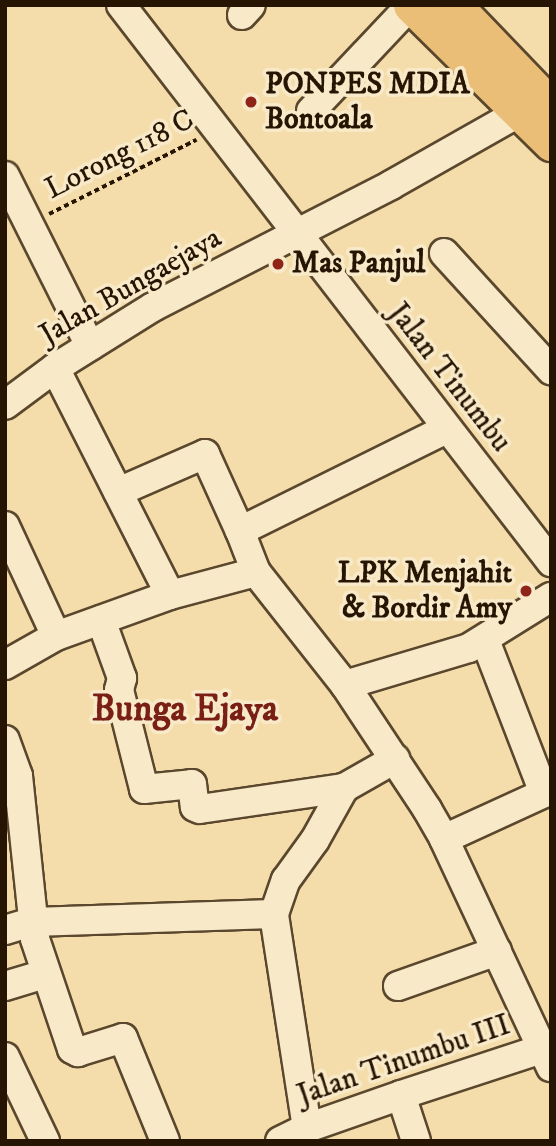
<!DOCTYPE html>
<html>
<head>
<meta charset="utf-8">
<style>
  body { margin:0 }
  #map { position:relative; width:556px; height:1146px; overflow:hidden; background:#f4ddab; font-family:"IM FELL DW Pica",serif }
  div>[style] { position:absolute }
  .path>* { height:3.5px; margin-top:-1.75px; transform-origin:0; background:repeating-linear-gradient(90deg,#261503 0 5px,transparent 0 8.5px) }
  .roads { filter:drop-shadow(2px 0 #5a472d) drop-shadow(-2px 0 #5a472d) drop-shadow(0 2px #5a472d) drop-shadow(0 -2px #5a472d) }
  .minor>* { height:28px; margin:-14px; padding:0 14px; transform-origin:14px; border-radius:14px; background:#f8e9c8 }
  .major>* { height:35px; margin:-17.5px; padding:0 17.5px; transform-origin:17.5px; border-radius:17.5px; background:#eabe76 }
  .dots>* { width:19px; height:19px; translate:-50% -50%; box-sizing:border-box; border:4px solid #f8e9c8; border-radius:50% }
  span { translate:-50% -50%; white-space:nowrap; text-align:center; line-height:1.15; -webkit-text-stroke:7px #f8e9c8; paint-order:stroke }
  .poi-label { font-size:30px; color:#261503; font-weight:700 }
  .left { translate:0 -50%; text-align:left }
  .right { translate:-100% -50%; text-align:right }
  .street-label { font-size:30px; color:#261503 }
  .district-label { font-size:37px; color:#7a1f14; font-weight:700 }
  .frame { position:absolute; inset:0; border:7px solid #261503; pointer-events:none }
</style>
</head>
<body>
<div id="map">
  <div class="path">
    <div style="left:49px;top:214px;width:165px;rotate:-26.7deg"></div>
  </div>
  <div class="roads">
    <div class="minor">
      <div style="left:121px;top:5px;width:704px;rotate:52.33deg"></div>
      <div style="left:242px;top:15px;width:13px;rotate:-48deg"></div>
      <div style="left:311px;top:111px;width:146px;rotate:-46.7deg"></div>
      <div style="left:5px;top:176px;width:190px;rotate:63.4deg"></div>
      <div style="left:444px;top:253px;width:159px;rotate:47.6deg"></div>
      <div style="left:55px;top:368px;width:254px;rotate:63.1deg"></div>
      <div style="left:5px;top:405px;width:62px;rotate:-36.5deg"></div>
      <div style="left:55px;top:368px;width:115px;rotate:-31.9deg"></div>
      <div style="left:153px;top:307px;width:267px;rotate:-27.1deg"></div>
      <div style="left:391px;top:185px;width:169px;rotate:-29.5deg"></div>
      <div style="left:118px;top:492px;width:95px;rotate:-23.6deg"></div>
      <div style="left:205px;top:454px;width:85px;rotate:65.6deg"></div>
      <div style="left:5px;top:526px;width:121px;rotate:65.1deg"></div>
      <div style="left:256px;top:572px;width:144px;rotate:51.8deg"></div>
      <div style="left:345px;top:685px;width:149px;rotate:56.5deg"></div>
      <div style="left:427px;top:809px;width:34px;rotate:60deg"></div>
      <div style="left:444px;top:839px;width:252px;rotate:64.9deg"></div>
      <div style="left:101px;top:620px;width:62px;rotate:70.1deg"></div>
      <div style="left:122px;top:678px;width:12px;rotate:104deg"></div>
      <div style="left:119px;top:690px;width:102px;rotate:75.8deg"></div>
      <div style="left:144px;top:789px;width:48px;rotate:-5.9deg"></div>
      <div style="left:192px;top:784px;width:23px;rotate:83deg"></div>
      <div style="left:195px;top:807px;width:5px;rotate:22deg"></div>
      <div style="left:200px;top:809px;width:146px;rotate:-8.3deg"></div>
      <div style="left:485px;top:640px;width:164px;rotate:68.9deg"></div>
      <div style="left:5px;top:665px;width:59px;rotate:-29.6deg"></div>
      <div style="left:56px;top:636px;width:121px;rotate:-19.8deg"></div>
      <div style="left:170px;top:595px;width:89px;rotate:-15deg"></div>
      <div style="left:256px;top:572px;width:44px;rotate:-111.3deg"></div>
      <div style="left:240px;top:531px;width:230px;rotate:-26.3deg"></div>
      <div style="left:345px;top:685px;width:129px;rotate:-16.6deg"></div>
      <div style="left:469px;top:648px;width:97px;rotate:-31.9deg"></div>
      <div style="left:5px;top:740px;width:38px;rotate:70deg"></div>
      <div style="left:18px;top:776px;width:164px;rotate:84deg"></div>
      <div style="left:35px;top:939px;width:116px;rotate:71.4deg"></div>
      <div style="left:72px;top:1049px;width:7px;rotate:27deg"></div>
      <div style="left:78px;top:1052px;width:47px;rotate:-17.3deg"></div>
      <div style="left:123px;top:1038px;width:111px;rotate:67.8deg"></div>
      <div style="left:444px;top:839px;width:118px;rotate:-24.6deg"></div>
      <div style="left:5px;top:930px;width:28px;rotate:-17deg"></div>
      <div style="left:32px;top:922px;width:242px;rotate:-1.9deg"></div>
      <div style="left:5px;top:986px;width:42px;rotate:-16.7deg"></div>
      <div style="left:398px;top:986px;width:105px;rotate:-19.5deg"></div>
      <div style="left:5px;top:1057px;width:93px;rotate:64.5deg"></div>
      <div style="left:401px;top:1095px;width:48px;rotate:71.9deg"></div>
      <div style="left:307px;top:1128px;width:217px;rotate:-98.8deg"></div>
      <div style="left:274px;top:914px;width:36px;rotate:-71deg"></div>
      <div style="left:286px;top:880px;width:49px;rotate:-54.1deg"></div>
      <div style="left:315px;top:840px;width:60px;rotate:-60.9deg"></div>
      <div style="left:344px;top:788px;width:59px;rotate:-29.6deg"></div>
      <div style="left:280px;top:1141px;width:30px;rotate:-26deg"></div>
      <div style="left:307px;top:1128px;width:100px;rotate:-19.3deg"></div>
      <div style="left:401px;top:1095px;width:158px;rotate:-18.1deg"></div>
    </div>
    <div class="major">
      <div style="left:411px;top:5px;width:197px;rotate:44.6deg"></div>
      <div style="left:454px;top:5px;width:140px;rotate:46.2deg"></div>
    </div>
  </div>
  <div class="dots">
    <div style="left:251px;top:102px;background:#8f2418"></div>
    <div style="left:278px;top:264px;background:#8f2418"></div>
    <div style="left:526px;top:591px;background:#8f2418"></div>
  </div>
  <div class="poi-label">
    <span class="left" style="left:265px;top:102px">PONPES MDIA<br>Bontoala</span>
    <span class="left" style="left:292px;top:264px">Mas Panjul</span>
    <span class="right" style="left:512px;top:591px">LPK Menjahit<br>&amp; Bordir Amy</span>
  </div>
  <div class="street-label">
    <span style="left:120px;top:155px;rotate:-27deg">Lorong 118 C</span>
    <span style="left:131px;top:287px;rotate:-30deg">Jalan Bungaejaya</span>
    <span style="left:449px;top:378px;rotate:52deg">Jalan Tinumbu</span>
    <span style="left:404px;top:1061px;rotate:-19deg">Jalan Tinumbu III</span>
  </div>
  <div class="district-label">
    <span style="left:185px;top:710px">Bunga Ejaya</span>
  </div>
  <div class="frame"></div>
</div>
</body>
</html>
